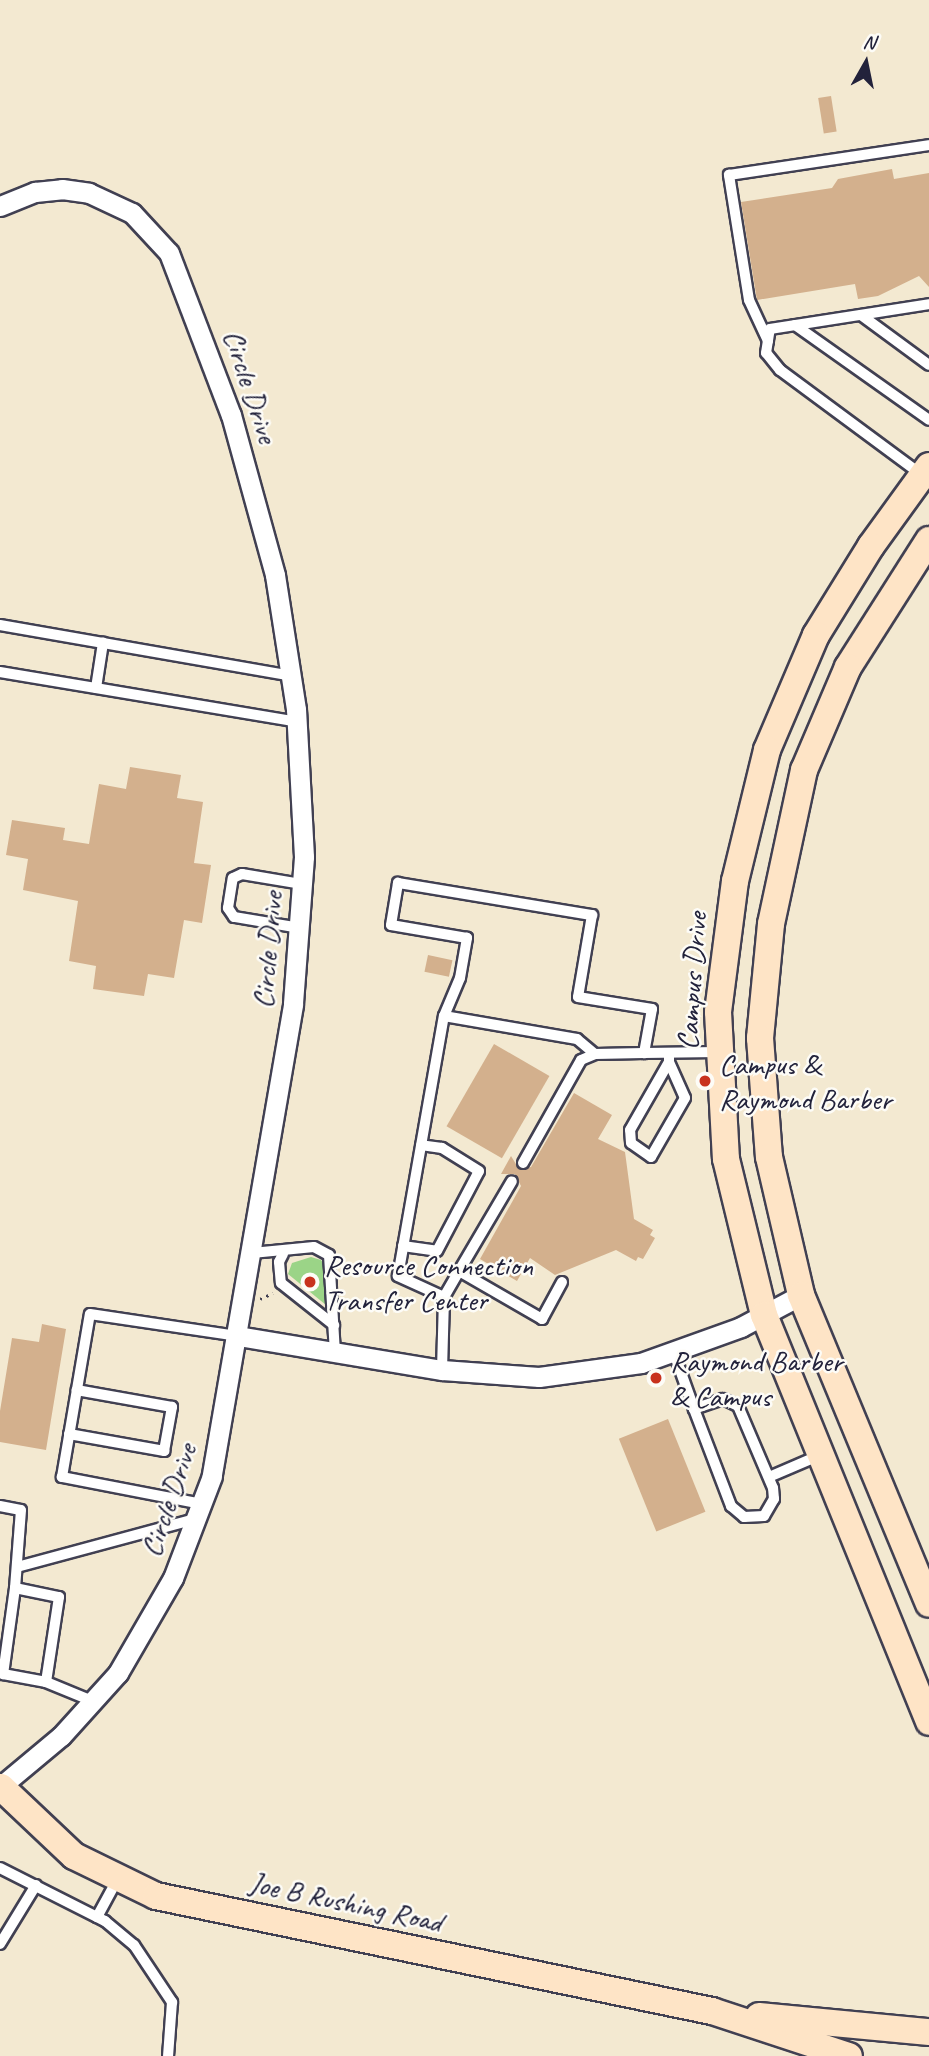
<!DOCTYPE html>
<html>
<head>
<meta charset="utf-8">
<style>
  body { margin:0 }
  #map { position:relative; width:929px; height:2056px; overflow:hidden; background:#f3e9d1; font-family:Caveat,sans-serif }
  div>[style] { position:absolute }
  .green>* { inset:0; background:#9bd487 }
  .building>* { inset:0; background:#d3b08d; transform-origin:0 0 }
  .path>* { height:2.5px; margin-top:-1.25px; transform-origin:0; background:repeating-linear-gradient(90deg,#414052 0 2px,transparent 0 7px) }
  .roads { filter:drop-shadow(2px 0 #414052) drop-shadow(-2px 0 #414052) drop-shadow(0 2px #414052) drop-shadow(0 -2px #414052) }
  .lane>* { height:10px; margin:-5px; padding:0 5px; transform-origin:5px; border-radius:5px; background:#fff }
  .street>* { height:19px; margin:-9.5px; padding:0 9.5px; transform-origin:9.5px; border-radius:9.5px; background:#fff }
  .secondary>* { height:26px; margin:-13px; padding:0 13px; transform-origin:13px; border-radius:13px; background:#fee4c6 }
  .dots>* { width:19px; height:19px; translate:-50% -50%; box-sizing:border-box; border:4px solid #fdfcf7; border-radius:50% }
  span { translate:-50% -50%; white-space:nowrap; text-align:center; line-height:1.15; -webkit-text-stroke:5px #fdfcf7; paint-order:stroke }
  .street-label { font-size:30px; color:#22223b }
  .poi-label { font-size:30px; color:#22223b }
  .left { translate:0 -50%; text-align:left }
  .north { position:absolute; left:831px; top:28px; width:70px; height:70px; -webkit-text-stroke:5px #fdfcf7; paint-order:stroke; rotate:9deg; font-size:19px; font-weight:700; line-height:28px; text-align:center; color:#22223b }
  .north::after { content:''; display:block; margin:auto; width:24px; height:32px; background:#22223b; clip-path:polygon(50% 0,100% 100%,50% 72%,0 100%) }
</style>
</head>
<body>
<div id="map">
  <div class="green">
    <div style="clip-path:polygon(311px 1257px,321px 1260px,326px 1267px,326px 1305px,288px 1274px,292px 1263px)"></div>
  </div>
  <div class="building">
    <div style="left:831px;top:96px;width:36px;height:13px;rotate:81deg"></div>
    <div style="clip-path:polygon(892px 169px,894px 179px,929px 173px,929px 287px,919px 276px,878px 296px,858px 299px,855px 284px,757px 300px,741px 202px,832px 188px,838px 179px)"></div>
    <div style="clip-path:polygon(130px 767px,181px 775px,177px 798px,203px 802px,194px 863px,211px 865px,202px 923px,184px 920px,174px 978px,148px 974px,144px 996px,93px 989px,96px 966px,69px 961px,78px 901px,23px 890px,28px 859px,6px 855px,12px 820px,65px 828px,63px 840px,89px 844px,99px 784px,126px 789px)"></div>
    <div style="left:428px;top:955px;width:25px;height:17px;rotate:12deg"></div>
    <div style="left:494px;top:1044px;width:64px;height:95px;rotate:30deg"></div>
    <div style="clip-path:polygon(574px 1093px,612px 1115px,598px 1139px,625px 1152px,634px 1219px,653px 1230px,650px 1235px,655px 1238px,643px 1259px,638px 1257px,636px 1261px,616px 1250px,555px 1275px,530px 1258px,517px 1281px,480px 1259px,521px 1186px,515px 1174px,501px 1174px,511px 1156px,519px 1169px,531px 1167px)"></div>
    <div style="clip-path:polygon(42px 1324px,66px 1329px,46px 1450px,0 1442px,0 1411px,12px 1338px,39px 1342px)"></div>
    <div style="left:668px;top:1419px;width:100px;height:53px;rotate:68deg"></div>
  </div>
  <div class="path">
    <div style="left:302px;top:1283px;width:18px;rotate:-3deg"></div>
    <div style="left:260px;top:1299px;width:14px;rotate:-25deg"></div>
  </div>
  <div class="roads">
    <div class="lane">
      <div style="left:861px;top:315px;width:84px;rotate:36.3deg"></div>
      <div style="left:795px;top:325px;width:164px;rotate:35.3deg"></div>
      <div style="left:768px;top:341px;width:45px;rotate:-114.9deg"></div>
      <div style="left:749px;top:300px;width:127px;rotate:-99.1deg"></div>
      <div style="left:729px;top:175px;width:202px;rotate:-8.5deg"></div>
      <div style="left:922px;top:475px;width:177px;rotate:-143.5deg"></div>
      <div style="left:780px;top:370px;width:22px;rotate:-129deg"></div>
      <div style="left:766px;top:353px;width:24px;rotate:-81deg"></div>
      <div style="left:770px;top:329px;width:161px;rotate:-8.9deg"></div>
      <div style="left:0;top:625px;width:296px;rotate:9.9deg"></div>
      <div style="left:0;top:672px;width:302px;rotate:9.5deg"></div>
      <div style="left:96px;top:688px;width:46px;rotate:-81.2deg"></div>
      <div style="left:300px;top:928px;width:67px;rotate:-170.5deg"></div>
      <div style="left:234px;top:917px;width:11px;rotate:-124deg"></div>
      <div style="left:228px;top:908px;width:30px;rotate:-81deg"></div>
      <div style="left:233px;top:878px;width:10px;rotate:-24deg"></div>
      <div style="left:242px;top:874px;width:61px;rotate:9.5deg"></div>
      <div style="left:444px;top:1016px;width:135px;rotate:9.8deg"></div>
      <div style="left:577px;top:1039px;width:23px;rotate:40deg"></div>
      <div style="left:595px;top:1054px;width:49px;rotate:-1.2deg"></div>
      <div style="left:669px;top:1062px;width:39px;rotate:66deg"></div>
      <div style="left:685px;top:1098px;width:68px;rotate:120deg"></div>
      <div style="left:651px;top:1157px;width:24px;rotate:-145deg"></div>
      <div style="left:631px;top:1143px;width:13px;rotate:-94deg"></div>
      <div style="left:630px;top:1130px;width:78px;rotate:-60.2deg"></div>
      <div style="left:669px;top:1062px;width:9px;rotate:-90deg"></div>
      <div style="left:523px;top:1163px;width:118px;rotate:-60.6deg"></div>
      <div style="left:581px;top:1060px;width:15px;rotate:-23deg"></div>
      <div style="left:403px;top:1246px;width:34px;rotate:8deg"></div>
      <div style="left:437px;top:1251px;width:90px;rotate:-62.3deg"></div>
      <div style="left:479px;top:1171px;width:44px;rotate:-148.1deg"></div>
      <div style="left:442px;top:1148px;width:21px;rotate:-172deg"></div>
      <div style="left:252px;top:1253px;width:62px;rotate:-5.5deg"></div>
      <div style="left:314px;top:1247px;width:17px;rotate:28deg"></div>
      <div style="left:329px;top:1255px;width:97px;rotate:86.5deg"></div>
      <div style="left:283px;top:1254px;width:9px;rotate:117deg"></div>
      <div style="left:279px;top:1262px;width:21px;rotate:85deg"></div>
      <div style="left:281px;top:1283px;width:68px;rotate:38.4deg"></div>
      <div style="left:459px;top:1271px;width:104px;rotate:-59.5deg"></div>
      <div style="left:444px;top:1297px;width:51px;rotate:-155.5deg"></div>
      <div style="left:398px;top:1276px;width:264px;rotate:-80deg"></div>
      <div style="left:444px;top:1016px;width:41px;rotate:-67.2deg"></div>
      <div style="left:460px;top:978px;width:41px;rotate:-80.1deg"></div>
      <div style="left:467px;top:938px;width:77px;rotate:-170.3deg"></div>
      <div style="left:391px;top:925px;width:43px;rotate:-80.5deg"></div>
      <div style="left:398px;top:883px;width:197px;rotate:9.4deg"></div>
      <div style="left:592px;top:915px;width:83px;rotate:99.7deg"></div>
      <div style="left:578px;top:997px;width:75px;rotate:9.2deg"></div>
      <div style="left:652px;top:1009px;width:45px;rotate:100.3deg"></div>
      <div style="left:644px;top:1053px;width:74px;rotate:-0.8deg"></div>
      <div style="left:674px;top:1353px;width:59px;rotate:70.3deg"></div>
      <div style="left:694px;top:1409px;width:104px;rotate:69.1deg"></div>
      <div style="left:731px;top:1506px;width:17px;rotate:40deg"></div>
      <div style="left:744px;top:1517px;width:20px;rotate:-3deg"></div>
      <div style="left:764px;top:1516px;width:20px;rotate:-60deg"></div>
      <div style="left:774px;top:1499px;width:11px;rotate:-95deg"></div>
      <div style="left:773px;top:1488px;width:89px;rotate:-113.1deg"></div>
      <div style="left:738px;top:1406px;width:17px;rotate:-155deg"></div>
      <div style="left:723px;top:1399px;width:31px;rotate:161deg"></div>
      <div style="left:442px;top:1370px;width:73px;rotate:-88.4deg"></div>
      <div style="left:444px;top:1297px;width:30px;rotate:-60deg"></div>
      <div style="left:459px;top:1271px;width:96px;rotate:30deg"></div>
      <div style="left:542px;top:1319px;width:42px;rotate:-61.6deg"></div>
      <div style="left:69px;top:1434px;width:97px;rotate:10.1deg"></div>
      <div style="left:164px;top:1451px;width:45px;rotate:-79.7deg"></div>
      <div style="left:172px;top:1407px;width:97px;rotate:-169.9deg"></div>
      <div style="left:769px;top:1477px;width:53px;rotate:-23.2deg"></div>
      <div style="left:202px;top:1504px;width:143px;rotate:-169.1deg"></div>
      <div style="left:62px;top:1477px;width:165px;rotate:-80.3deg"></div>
      <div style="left:90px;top:1314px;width:150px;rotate:8.5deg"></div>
      <div style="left:0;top:1506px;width:21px;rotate:11deg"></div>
      <div style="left:21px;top:1510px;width:78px;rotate:94.4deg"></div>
      <div style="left:15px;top:1588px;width:45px;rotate:11.6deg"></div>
      <div style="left:59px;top:1597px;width:86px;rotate:98.7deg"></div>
      <div style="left:46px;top:1682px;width:53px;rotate:22.2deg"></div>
      <div style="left:17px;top:1567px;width:184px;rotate:-15.1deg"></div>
      <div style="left:15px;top:1588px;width:87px;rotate:97.9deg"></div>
      <div style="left:3px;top:1674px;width:44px;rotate:10.5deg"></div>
      <div style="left:0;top:1868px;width:118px;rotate:26.8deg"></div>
      <div style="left:105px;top:1921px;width:38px;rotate:40deg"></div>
      <div style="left:134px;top:1945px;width:69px;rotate:56.3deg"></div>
      <div style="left:172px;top:2002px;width:54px;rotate:94.2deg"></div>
      <div style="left:97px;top:1917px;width:42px;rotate:-61.6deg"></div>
      <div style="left:0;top:1944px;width:69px;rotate:-58.6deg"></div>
    </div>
    <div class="street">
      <div style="left:0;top:206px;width:38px;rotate:-22deg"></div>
      <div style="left:35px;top:192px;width:27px;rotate:-6deg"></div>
      <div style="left:62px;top:189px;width:27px;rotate:8deg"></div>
      <div style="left:89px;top:193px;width:47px;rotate:24.9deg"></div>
      <div style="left:132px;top:213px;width:54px;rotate:47.2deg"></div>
      <div style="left:169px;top:253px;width:173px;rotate:69.1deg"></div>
      <div style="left:231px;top:415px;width:166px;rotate:74.6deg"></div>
      <div style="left:275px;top:575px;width:136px;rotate:81.1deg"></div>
      <div style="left:296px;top:709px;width:148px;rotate:86.9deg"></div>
      <div style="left:304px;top:857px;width:148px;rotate:94.3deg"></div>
      <div style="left:293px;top:1005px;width:478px;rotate:99.8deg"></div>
      <div style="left:212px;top:1476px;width:109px;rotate:110.9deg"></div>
      <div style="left:173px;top:1578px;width:110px;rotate:120.1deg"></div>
      <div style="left:118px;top:1673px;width:85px;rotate:132.1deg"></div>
      <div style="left:61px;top:1736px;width:80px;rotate:140.1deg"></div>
      <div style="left:238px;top:1336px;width:207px;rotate:9.5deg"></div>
      <div style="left:442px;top:1370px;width:97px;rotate:4.1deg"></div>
      <div style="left:539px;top:1377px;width:103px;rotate:-7.8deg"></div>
      <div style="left:641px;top:1363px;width:106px;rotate:-19.8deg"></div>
      <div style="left:741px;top:1327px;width:68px;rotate:-28.1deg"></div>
    </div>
    <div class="secondary">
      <div style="left:929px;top:466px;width:99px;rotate:125.9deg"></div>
      <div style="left:871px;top:546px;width:105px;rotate:121.7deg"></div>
      <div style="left:816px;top:635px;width:125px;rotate:113.1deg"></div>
      <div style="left:767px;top:750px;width:135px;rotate:103.7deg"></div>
      <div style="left:735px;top:881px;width:132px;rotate:97.4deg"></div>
      <div style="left:718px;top:1012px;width:147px;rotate:86.9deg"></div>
      <div style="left:726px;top:1159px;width:161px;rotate:76.3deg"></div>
      <div style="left:764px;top:1315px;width:439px;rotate:67.9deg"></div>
      <div style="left:929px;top:540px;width:151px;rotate:122.5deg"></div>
      <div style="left:848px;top:667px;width:112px;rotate:113.1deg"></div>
      <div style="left:804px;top:770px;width:157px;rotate:102.1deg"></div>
      <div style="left:771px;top:924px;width:115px;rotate:95.5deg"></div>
      <div style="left:760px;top:1038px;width:119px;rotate:85.7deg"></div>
      <div style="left:769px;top:1157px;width:142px;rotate:76.9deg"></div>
      <div style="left:801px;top:1295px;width:334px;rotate:67.5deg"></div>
      <div style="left:1px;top:1787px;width:100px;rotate:43.4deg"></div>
      <div style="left:74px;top:1856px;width:91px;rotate:26deg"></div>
      <div style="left:156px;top:1896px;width:568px;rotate:11.69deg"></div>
      <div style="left:712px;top:2011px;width:144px;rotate:18.2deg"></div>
      <div style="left:759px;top:2016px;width:171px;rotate:5.4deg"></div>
    </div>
  </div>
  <div class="dots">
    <div style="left:705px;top:1081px;background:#c8321e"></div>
    <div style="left:310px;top:1282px;background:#c8321e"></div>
    <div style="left:656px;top:1378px;background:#c8321e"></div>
  </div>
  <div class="street-label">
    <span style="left:251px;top:386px;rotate:72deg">Circle Drive</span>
    <span style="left:267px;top:950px;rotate:-85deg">Circle Drive</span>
    <span style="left:692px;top:981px;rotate:-86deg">Campus Drive</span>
    <span style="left:168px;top:1500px;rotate:-71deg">Circle Drive</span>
    <span style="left:346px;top:1902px;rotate:12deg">Joe B Rushing Road</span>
  </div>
  <div class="poi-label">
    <span class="left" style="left:719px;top:1081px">Campus &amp;<br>Raymond Barber</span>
    <span class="left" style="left:324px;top:1282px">Resource Connection<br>Transfer Center</span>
    <span class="left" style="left:670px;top:1378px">Raymond Barber<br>&amp; Campus</span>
  </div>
  <div class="north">N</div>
</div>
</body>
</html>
